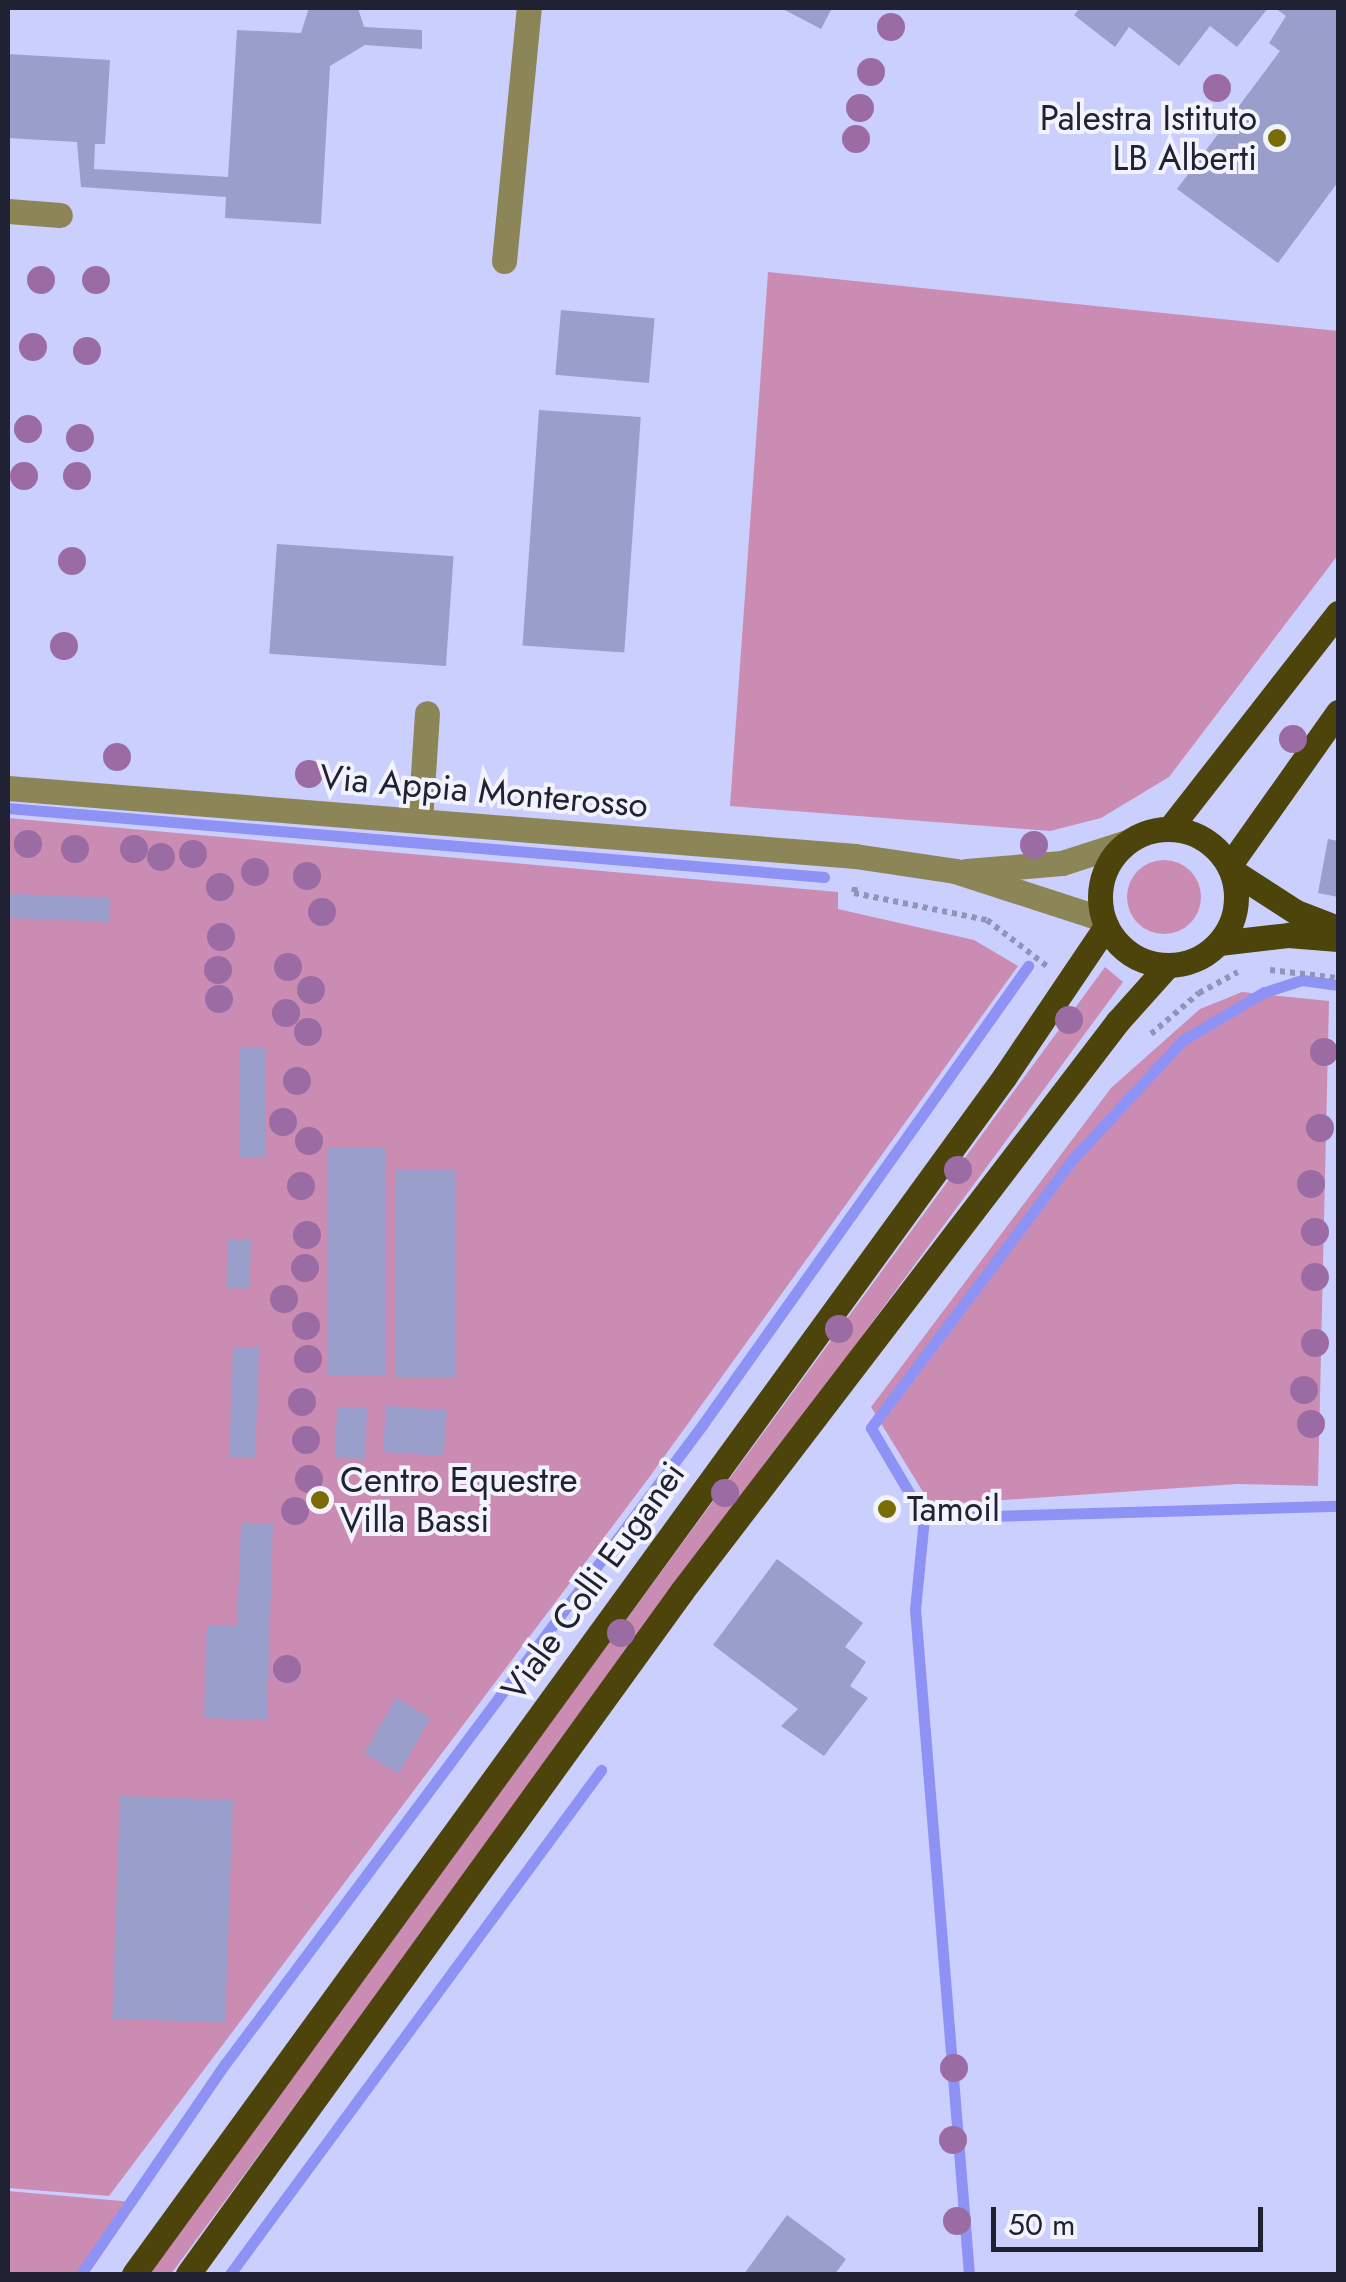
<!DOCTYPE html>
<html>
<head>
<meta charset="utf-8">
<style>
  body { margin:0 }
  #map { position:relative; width:1346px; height:2282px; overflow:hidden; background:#cbcffd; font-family:Jost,sans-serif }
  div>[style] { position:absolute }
  .green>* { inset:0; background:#cb8cb4 }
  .round { border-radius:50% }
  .stream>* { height:11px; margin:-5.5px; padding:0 5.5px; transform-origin:5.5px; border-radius:5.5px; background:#8f92f5 }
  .building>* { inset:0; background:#9a9eca; transform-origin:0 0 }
  .path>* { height:6px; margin-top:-3px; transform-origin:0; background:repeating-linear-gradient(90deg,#9194b8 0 5px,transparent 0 10px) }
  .minor>* { height:25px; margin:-12.5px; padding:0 12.5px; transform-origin:12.5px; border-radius:12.5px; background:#8c8557 }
  .major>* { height:25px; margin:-12.5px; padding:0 12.5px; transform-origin:12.5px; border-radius:12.5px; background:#4c440b }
  .major>.ring { margin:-12.5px; padding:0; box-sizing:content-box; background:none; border:25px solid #4c440b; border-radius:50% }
  .trees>* { width:28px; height:28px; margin:-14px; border-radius:50%; background:#9a6ca3 }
  .dots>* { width:28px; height:28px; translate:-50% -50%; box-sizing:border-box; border:5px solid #f2f3fd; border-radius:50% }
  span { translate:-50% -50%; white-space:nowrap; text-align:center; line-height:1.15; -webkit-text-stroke:8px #f2f3fd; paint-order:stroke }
  .poi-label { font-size:35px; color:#202132 }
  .right { translate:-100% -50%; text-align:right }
  .left { translate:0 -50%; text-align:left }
  .street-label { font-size:35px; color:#202132 }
  .frame { position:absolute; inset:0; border:10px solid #202132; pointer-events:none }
  .scale { position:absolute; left:991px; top:2207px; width:272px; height:45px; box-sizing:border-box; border:5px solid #202132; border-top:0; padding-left:12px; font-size:30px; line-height:35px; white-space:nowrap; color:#202132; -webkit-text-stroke:8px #f2f3fd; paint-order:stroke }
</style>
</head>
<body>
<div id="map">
  <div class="green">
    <div style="clip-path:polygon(768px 272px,1338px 331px,1338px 555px,1169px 777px,1101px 818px,1050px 831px,730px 806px)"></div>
    <div style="clip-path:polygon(8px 818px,838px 892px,838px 909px,974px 940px,1018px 966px,648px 1479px,109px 2196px,8px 2188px)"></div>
    <div class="round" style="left:1127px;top:860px;width:74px;height:74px"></div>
    <div style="clip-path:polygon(1105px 967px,1123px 982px,171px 2274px,146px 2274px)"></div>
    <div style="clip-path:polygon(1242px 992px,1329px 1001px,1318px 1486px,1237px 1484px,931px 1505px,871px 1407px,1111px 1088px,1200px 1009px)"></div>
    <div style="clip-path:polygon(8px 2191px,133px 2202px,80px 2274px,8px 2274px)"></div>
  </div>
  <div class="stream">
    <div style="left:8px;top:808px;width:819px;rotate:4.83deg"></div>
    <div style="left:1338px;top:985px;width:36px;rotate:-172deg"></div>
    <div style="left:1302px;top:980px;width:40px;rotate:162deg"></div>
    <div style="left:1264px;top:992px;width:94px;rotate:149.3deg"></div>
    <div style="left:1183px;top:1040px;width:163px;rotate:132.8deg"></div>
    <div style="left:1072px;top:1160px;width:335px;rotate:126.9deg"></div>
    <div style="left:871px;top:1428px;width:104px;rotate:59.5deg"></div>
    <div style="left:924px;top:1518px;width:414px;rotate:-1.7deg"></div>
    <div style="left:924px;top:1518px;width:91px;rotate:95.6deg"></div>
    <div style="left:915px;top:1609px;width:667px;rotate:85.36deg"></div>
    <div style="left:81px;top:2274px;width:255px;rotate:-55.6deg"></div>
    <div style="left:225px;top:2064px;width:799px;rotate:-53.24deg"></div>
    <div style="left:703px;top:1424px;width:562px;rotate:-54.64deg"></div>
    <div style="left:230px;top:2274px;width:626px;rotate:-53.64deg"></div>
  </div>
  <div class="building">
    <div style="clip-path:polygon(309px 8px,358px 8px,364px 27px,422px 30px,422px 49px,365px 45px,330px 66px,321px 224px,225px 218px,226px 197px,81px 187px,77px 142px,8px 138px,8px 54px,110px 60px,105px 144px,95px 144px,94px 169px,228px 177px,237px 30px,301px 33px)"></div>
    <div style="clip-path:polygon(781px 8px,832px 8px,821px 29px)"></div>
    <div style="clip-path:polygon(1080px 8px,1268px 8px,1237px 47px,1210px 26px,1179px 66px,1129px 27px,1115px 47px,1074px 15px)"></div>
    <div style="clip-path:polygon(1275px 8px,1338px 8px,1338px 182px,1278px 263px,1177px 189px,1280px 51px,1269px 43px,1286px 16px)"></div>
    <div style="left:561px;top:310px;width:94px;height:65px;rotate:5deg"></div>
    <div style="left:539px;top:410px;width:102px;height:236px;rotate:4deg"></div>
    <div style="left:277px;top:544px;width:177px;height:110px;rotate:4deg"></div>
    <div style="clip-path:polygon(1328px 839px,1338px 841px,1338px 897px,1318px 893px)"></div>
    <div style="left:8px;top:894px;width:102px;height:24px;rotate:2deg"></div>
    <div style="left:240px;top:1048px;width:26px;height:110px"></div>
    <div style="left:328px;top:1148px;width:57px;height:227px"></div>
    <div style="left:395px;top:1170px;width:61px;height:207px"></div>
    <div style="left:228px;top:1239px;width:23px;height:49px;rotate:2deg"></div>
    <div style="left:233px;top:1347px;width:26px;height:110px;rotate:2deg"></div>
    <div style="left:386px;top:1406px;width:61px;height:46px;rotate:4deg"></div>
    <div style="left:337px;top:1407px;width:30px;height:51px;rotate:2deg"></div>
    <div style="clip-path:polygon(241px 1523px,273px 1524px,267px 1720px,204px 1718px,207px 1625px,237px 1626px)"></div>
    <div style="clip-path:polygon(777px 1559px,863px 1623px,845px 1647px,866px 1662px,850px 1686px,868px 1698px,824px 1756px,781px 1726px,798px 1709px,713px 1645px)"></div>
    <div style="left:396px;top:1698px;width:40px;height:64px;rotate:30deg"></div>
    <div style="left:120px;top:1796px;width:113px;height:223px;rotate:2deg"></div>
    <div style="clip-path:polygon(787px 2215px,846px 2259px,835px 2274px,744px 2274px)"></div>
  </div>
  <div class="path">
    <div style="left:855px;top:887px;width:6px;rotate:99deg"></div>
    <div style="left:854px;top:893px;width:136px;rotate:11.5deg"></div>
    <div style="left:987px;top:920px;width:76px;rotate:37.5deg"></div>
    <div style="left:1270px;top:970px;width:68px;rotate:6.7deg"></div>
    <div style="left:1151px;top:1034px;width:63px;rotate:-40.5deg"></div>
    <div style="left:1199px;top:993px;width:44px;rotate:-28.3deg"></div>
  </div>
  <div class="minor">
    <div style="left:8px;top:211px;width:52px;rotate:4.4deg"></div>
    <div style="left:504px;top:261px;width:254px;rotate:-84.4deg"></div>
    <div style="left:8px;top:788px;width:850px;rotate:4.59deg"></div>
    <div style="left:855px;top:856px;width:101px;rotate:8.5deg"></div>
    <div style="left:955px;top:871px;width:156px;rotate:18deg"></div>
    <div style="left:420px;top:821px;width:108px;rotate:-86.3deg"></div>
    <div style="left:966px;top:871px;width:96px;rotate:-4.8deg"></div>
    <div style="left:1062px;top:863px;width:68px;rotate:-17.9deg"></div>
  </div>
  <div class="major">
    <div style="left:1170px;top:828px;width:273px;rotate:-52deg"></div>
    <div class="ring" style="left:1100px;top:829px;width:111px;height:111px"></div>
    <div style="left:1229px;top:866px;width:189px;rotate:-54.7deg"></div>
    <div style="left:1231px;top:870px;width:77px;rotate:32.9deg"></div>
    <div style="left:1296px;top:912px;width:45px;rotate:20.9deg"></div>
    <div style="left:1219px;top:943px;width:69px;rotate:-6.6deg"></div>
    <div style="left:1288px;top:935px;width:50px;rotate:4.6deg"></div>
    <div style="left:134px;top:2274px;width:1481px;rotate:-53.98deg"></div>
    <div style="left:1005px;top:1076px;width:181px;rotate:-56deg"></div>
    <div style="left:188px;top:2274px;width:843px;rotate:-54.12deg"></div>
    <div style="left:682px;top:1591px;width:718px;rotate:-52.59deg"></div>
    <div style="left:1118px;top:1021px;width:75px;rotate:-48.2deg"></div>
  </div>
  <div class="trees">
    <div style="left:891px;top:27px"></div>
    <div style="left:871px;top:72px"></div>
    <div style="left:1217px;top:88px"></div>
    <div style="left:860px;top:108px"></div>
    <div style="left:856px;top:139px"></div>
    <div style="left:41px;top:280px"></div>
    <div style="left:96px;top:280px"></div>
    <div style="left:33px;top:347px"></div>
    <div style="left:87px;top:351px"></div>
    <div style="left:28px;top:429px"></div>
    <div style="left:80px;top:438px"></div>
    <div style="left:24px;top:476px"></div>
    <div style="left:77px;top:476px"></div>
    <div style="left:72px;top:561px"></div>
    <div style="left:64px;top:646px"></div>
    <div style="left:1293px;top:739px"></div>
    <div style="left:117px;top:757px"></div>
    <div style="left:309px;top:774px"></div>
    <div style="left:28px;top:844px"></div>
    <div style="left:1034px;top:845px"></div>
    <div style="left:75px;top:849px"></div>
    <div style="left:134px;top:849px"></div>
    <div style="left:193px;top:854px"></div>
    <div style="left:161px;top:857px"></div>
    <div style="left:255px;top:872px"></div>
    <div style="left:307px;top:876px"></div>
    <div style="left:220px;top:887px"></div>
    <div style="left:322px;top:912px"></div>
    <div style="left:221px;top:937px"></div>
    <div style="left:288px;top:967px"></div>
    <div style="left:218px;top:970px"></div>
    <div style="left:311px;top:990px"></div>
    <div style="left:219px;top:999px"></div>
    <div style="left:286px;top:1013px"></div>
    <div style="left:1069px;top:1020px"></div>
    <div style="left:308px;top:1032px"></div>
    <div style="left:1324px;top:1052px"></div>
    <div style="left:297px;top:1081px"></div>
    <div style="left:283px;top:1122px"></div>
    <div style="left:1320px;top:1128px"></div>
    <div style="left:309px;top:1141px"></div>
    <div style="left:958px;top:1170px"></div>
    <div style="left:1311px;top:1184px"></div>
    <div style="left:301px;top:1186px"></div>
    <div style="left:1315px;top:1232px"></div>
    <div style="left:307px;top:1235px"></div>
    <div style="left:305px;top:1268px"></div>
    <div style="left:1315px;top:1277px"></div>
    <div style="left:284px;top:1299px"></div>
    <div style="left:306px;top:1326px"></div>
    <div style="left:839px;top:1329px"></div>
    <div style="left:1315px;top:1343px"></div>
    <div style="left:308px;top:1359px"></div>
    <div style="left:1304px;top:1390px"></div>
    <div style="left:302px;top:1402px"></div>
    <div style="left:1311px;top:1424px"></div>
    <div style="left:306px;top:1440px"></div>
    <div style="left:309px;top:1479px"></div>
    <div style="left:725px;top:1493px"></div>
    <div style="left:295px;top:1511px"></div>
    <div style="left:621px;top:1633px"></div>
    <div style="left:287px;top:1669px"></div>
    <div style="left:954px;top:2068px"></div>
    <div style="left:953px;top:2140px"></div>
    <div style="left:957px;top:2221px"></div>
  </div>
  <div class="dots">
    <div style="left:1277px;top:138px;background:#796c05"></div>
    <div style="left:320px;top:1500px;background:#796c05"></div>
    <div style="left:887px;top:1509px;background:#796c05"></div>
  </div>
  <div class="poi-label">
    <span class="right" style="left:1257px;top:138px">Palestra Istituto<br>LB Alberti</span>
    <span class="left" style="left:340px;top:1500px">Centro Equestre<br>Villa Bassi</span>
    <span class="left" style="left:907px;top:1509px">Tamoil</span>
  </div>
  <div class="street-label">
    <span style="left:484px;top:791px;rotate:5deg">Via Appia Monterosso</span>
    <span style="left:593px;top:1581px;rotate:-54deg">Viale Colli Euganei</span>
  </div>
  <div class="frame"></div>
  <div class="scale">50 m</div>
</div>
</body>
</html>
